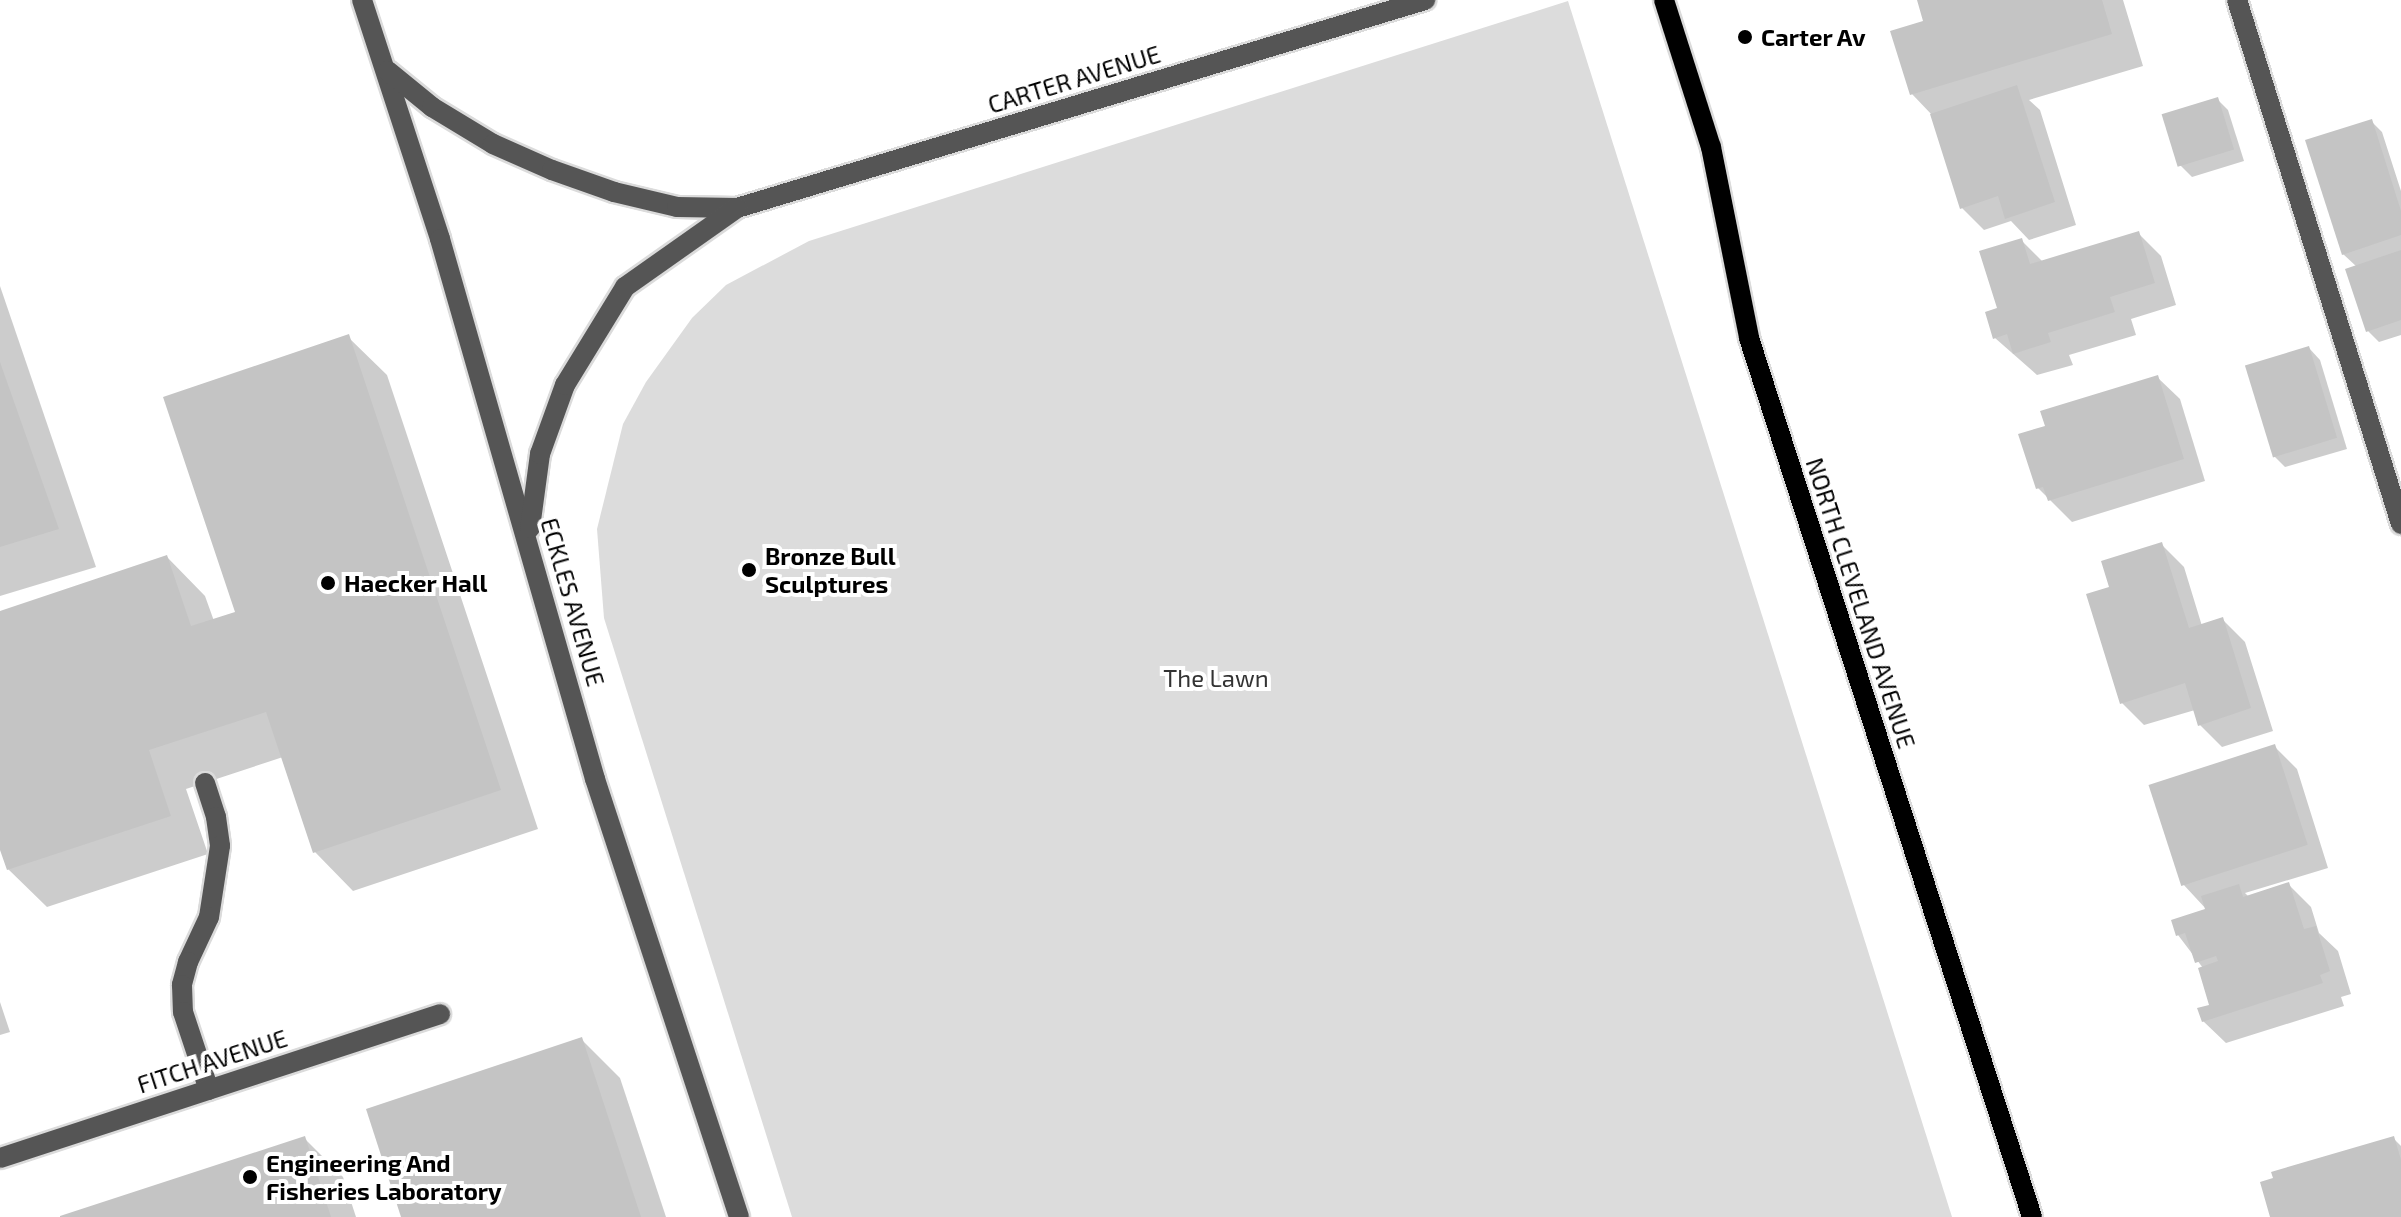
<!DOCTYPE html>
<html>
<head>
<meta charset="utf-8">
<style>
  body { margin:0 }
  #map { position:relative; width:2401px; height:1217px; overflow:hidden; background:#fff; font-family:"Exo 2",sans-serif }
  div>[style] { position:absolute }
  .green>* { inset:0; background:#dcdcdc }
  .shadow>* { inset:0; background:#0003 }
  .building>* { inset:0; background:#c4c4c4; transform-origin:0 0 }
  .roads { filter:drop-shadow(2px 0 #dbdbdb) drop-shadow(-2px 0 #dbdbdb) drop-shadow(0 2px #dbdbdb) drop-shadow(0 -2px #dbdbdb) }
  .minor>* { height:20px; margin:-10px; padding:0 10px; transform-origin:10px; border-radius:10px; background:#555 }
  .major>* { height:20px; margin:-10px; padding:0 10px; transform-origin:10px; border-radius:10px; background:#000 }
  .dots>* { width:22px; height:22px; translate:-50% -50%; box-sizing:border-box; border:4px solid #fff; border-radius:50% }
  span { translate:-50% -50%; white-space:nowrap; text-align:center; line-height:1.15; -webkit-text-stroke:8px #fff; paint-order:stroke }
  .poi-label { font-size:24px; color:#000; font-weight:700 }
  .left { translate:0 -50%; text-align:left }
  .street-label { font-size:24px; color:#000 }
  .park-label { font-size:24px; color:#333 }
</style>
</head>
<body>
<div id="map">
  <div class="green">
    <div style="clip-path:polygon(1568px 1px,1952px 1217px,792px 1217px,604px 618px,597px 529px,623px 424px,646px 382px,692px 318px,726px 285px,809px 241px)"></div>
  </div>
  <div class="shadow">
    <div style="clip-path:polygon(1919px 0,2123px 0,2143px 66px,2029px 100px,2040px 110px,2076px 225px,2029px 240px,2011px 221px,1984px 230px,1961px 207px,1932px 115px,1912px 94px,1926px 22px)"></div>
    <div style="clip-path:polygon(2217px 99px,2228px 110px,2244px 161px,2192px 177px,2180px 165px)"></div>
    <div style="clip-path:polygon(2371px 121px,2382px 132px,2401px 191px,2401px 335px,2379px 342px,2368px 331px,2357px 267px,2343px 254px)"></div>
    <div style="clip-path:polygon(2138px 233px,2161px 256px,2176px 305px,2131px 319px,2136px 335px,2069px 355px,2073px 365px,2037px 375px,1995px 338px,2021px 240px,2043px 262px)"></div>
    <div style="clip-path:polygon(0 286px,96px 567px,0 596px)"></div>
    <div style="clip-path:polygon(348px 337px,387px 375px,538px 829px,353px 891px,315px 852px,283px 757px,186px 789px,208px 854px,47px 907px,8px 869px,0 844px,0 613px,167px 557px,205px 596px,214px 621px,237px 613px)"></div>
    <div style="clip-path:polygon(2309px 348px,2320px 360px,2347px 449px,2285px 467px,2274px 456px)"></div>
    <div style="clip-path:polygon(2157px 377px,2180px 399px,2205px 481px,2072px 522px,2038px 488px,2047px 428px)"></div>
    <div style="clip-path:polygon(2162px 545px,2184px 567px,2202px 626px,2223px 620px,2245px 642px,2273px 731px,2222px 747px,2200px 725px,2195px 710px,2144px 725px,2122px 703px,2112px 589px)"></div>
    <div style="clip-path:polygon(2274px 746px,2297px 769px,2328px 868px,2245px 893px,2249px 897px,2289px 885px,2311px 907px,2319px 933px,2338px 951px,2351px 994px,2341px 997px,2344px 1006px,2226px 1043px,2203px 1021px,2212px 1007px,2203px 968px,2178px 935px,2207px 910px,2182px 883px)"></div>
    <div style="clip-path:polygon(0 1002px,10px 1032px,0 1035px)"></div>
    <div style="clip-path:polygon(582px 1040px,620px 1078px,666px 1217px,403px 1217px)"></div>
    <div style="clip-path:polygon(304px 1138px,343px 1177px,356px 1217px,64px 1217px)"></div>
    <div style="clip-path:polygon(2393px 1138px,2401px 1146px,2401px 1217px,2272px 1217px)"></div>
  </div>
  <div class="building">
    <div style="clip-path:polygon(1917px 0,2102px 0,2112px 34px,1910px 95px,1890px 31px,1923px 21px)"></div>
    <div style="clip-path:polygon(2017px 85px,2055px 202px,2005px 219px,1998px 196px,1960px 209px,1930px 114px)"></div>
    <div style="left:2218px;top:97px;width:55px;height:59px;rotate:73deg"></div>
    <div style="clip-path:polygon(2372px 119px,2401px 211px,2401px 235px,2342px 255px,2305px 140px)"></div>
    <div style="clip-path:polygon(2139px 231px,2155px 283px,2110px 297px,2115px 312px,2048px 333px,2051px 342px,2013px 354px,2007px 334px,1993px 339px,1985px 312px,1997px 308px,1979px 251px,2022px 238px,2030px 264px)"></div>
    <div style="clip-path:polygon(2401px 250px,2401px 320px,2366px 332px,2345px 269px)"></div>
    <div style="clip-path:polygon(349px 334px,501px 790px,313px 853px,266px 712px,149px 750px,171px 816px,7px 870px,0 850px,0 611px,167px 555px,191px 626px,235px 612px,163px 397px)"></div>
    <div style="left:2309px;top:346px;width:96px;height:67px;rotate:73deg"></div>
    <div style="clip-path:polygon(0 362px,59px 529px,0 547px)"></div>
    <div style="clip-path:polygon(2158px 375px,2184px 459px,2048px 501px,2043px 487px,2036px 489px,2018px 434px,2045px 426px,2040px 411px)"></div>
    <div style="clip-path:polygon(2162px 542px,2189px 628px,2223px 617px,2251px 708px,2198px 726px,2185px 683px,2120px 704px,2086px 594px,2109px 587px,2101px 561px)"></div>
    <div style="left:2275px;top:744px;width:106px;height:133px;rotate:72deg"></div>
    <div style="clip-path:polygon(2289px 882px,2304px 929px,2316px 926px,2330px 971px,2320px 975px,2323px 983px,2202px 1022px,2197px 1008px,2209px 1005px,2198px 968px,2218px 961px,2216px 956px,2195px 963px,2185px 933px,2176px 936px,2171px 920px,2205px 909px,2201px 896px,2239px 884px,2243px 897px)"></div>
    <div style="clip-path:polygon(582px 1037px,641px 1217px,401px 1217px,366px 1109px)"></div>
    <div style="clip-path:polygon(305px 1136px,331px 1217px,60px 1217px,60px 1216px)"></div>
    <div style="clip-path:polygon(2394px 1136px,2401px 1160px,2401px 1217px,2270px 1217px,2260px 1182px,2273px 1178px,2271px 1172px)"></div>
  </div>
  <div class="roads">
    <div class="minor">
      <div style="left:362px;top:0;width:251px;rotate:71.9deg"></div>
      <div style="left:440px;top:239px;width:562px;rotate:73.98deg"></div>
      <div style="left:595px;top:779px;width:461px;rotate:71.8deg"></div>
      <div style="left:2237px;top:0;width:549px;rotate:72.62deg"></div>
      <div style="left:388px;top:71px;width:57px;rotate:39.3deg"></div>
      <div style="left:432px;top:107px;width:71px;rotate:31.2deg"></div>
      <div style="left:493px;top:144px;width:64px;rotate:23.8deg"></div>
      <div style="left:552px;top:170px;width:66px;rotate:19.5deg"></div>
      <div style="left:614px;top:192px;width:65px;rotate:13.4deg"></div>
      <div style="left:677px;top:207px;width:60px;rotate:1deg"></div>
      <div style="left:737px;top:208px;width:719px;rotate:-16.82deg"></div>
      <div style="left:530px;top:528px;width:75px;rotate:-82.3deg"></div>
      <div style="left:540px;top:454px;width:73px;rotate:-70.1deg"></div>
      <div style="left:565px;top:385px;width:115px;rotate:-58.5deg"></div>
      <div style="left:625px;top:287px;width:137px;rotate:-35.2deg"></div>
      <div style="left:205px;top:783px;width:36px;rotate:72deg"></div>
      <div style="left:216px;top:817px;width:29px;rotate:82deg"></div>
      <div style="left:220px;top:846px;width:72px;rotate:98.8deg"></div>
      <div style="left:209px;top:917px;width:50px;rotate:115deg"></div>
      <div style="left:188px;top:962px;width:24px;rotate:105deg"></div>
      <div style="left:182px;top:985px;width:27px;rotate:88deg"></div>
      <div style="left:183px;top:1012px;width:82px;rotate:71.6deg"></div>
      <div style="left:0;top:1158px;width:463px;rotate:-18.1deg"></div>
    </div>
    <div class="major">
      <div style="left:1664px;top:0;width:154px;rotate:72.3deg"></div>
      <div style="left:1711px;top:147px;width:195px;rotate:78.7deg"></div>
      <div style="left:1749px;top:338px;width:923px;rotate:72.15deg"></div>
    </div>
  </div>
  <div class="dots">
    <div style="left:1745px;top:37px;background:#000"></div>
    <div style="left:749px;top:570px;background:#000"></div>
    <div style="left:328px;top:583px;background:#000"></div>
    <div style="left:250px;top:1177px;background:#000"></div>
  </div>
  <div class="poi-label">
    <span class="left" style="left:1761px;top:37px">Carter Av</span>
    <span class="left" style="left:765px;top:570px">Bronze Bull<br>Sculptures</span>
    <span class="left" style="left:344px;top:583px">Haecker Hall</span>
    <span class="left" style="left:266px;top:1177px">Engineering And<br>Fisheries Laboratory</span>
  </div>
  <div class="street-label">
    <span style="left:1074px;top:79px;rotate:-17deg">CARTER AVENUE</span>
    <span style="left:573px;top:602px;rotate:74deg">ECKLES AVENUE</span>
    <span style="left:1861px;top:603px;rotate:72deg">NORTH CLEVELAND AVENUE</span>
    <span style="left:212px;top:1061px;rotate:-18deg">FITCH AVENUE</span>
  </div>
  <div class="park-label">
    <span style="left:1216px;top:678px">The Lawn</span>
  </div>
</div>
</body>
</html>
